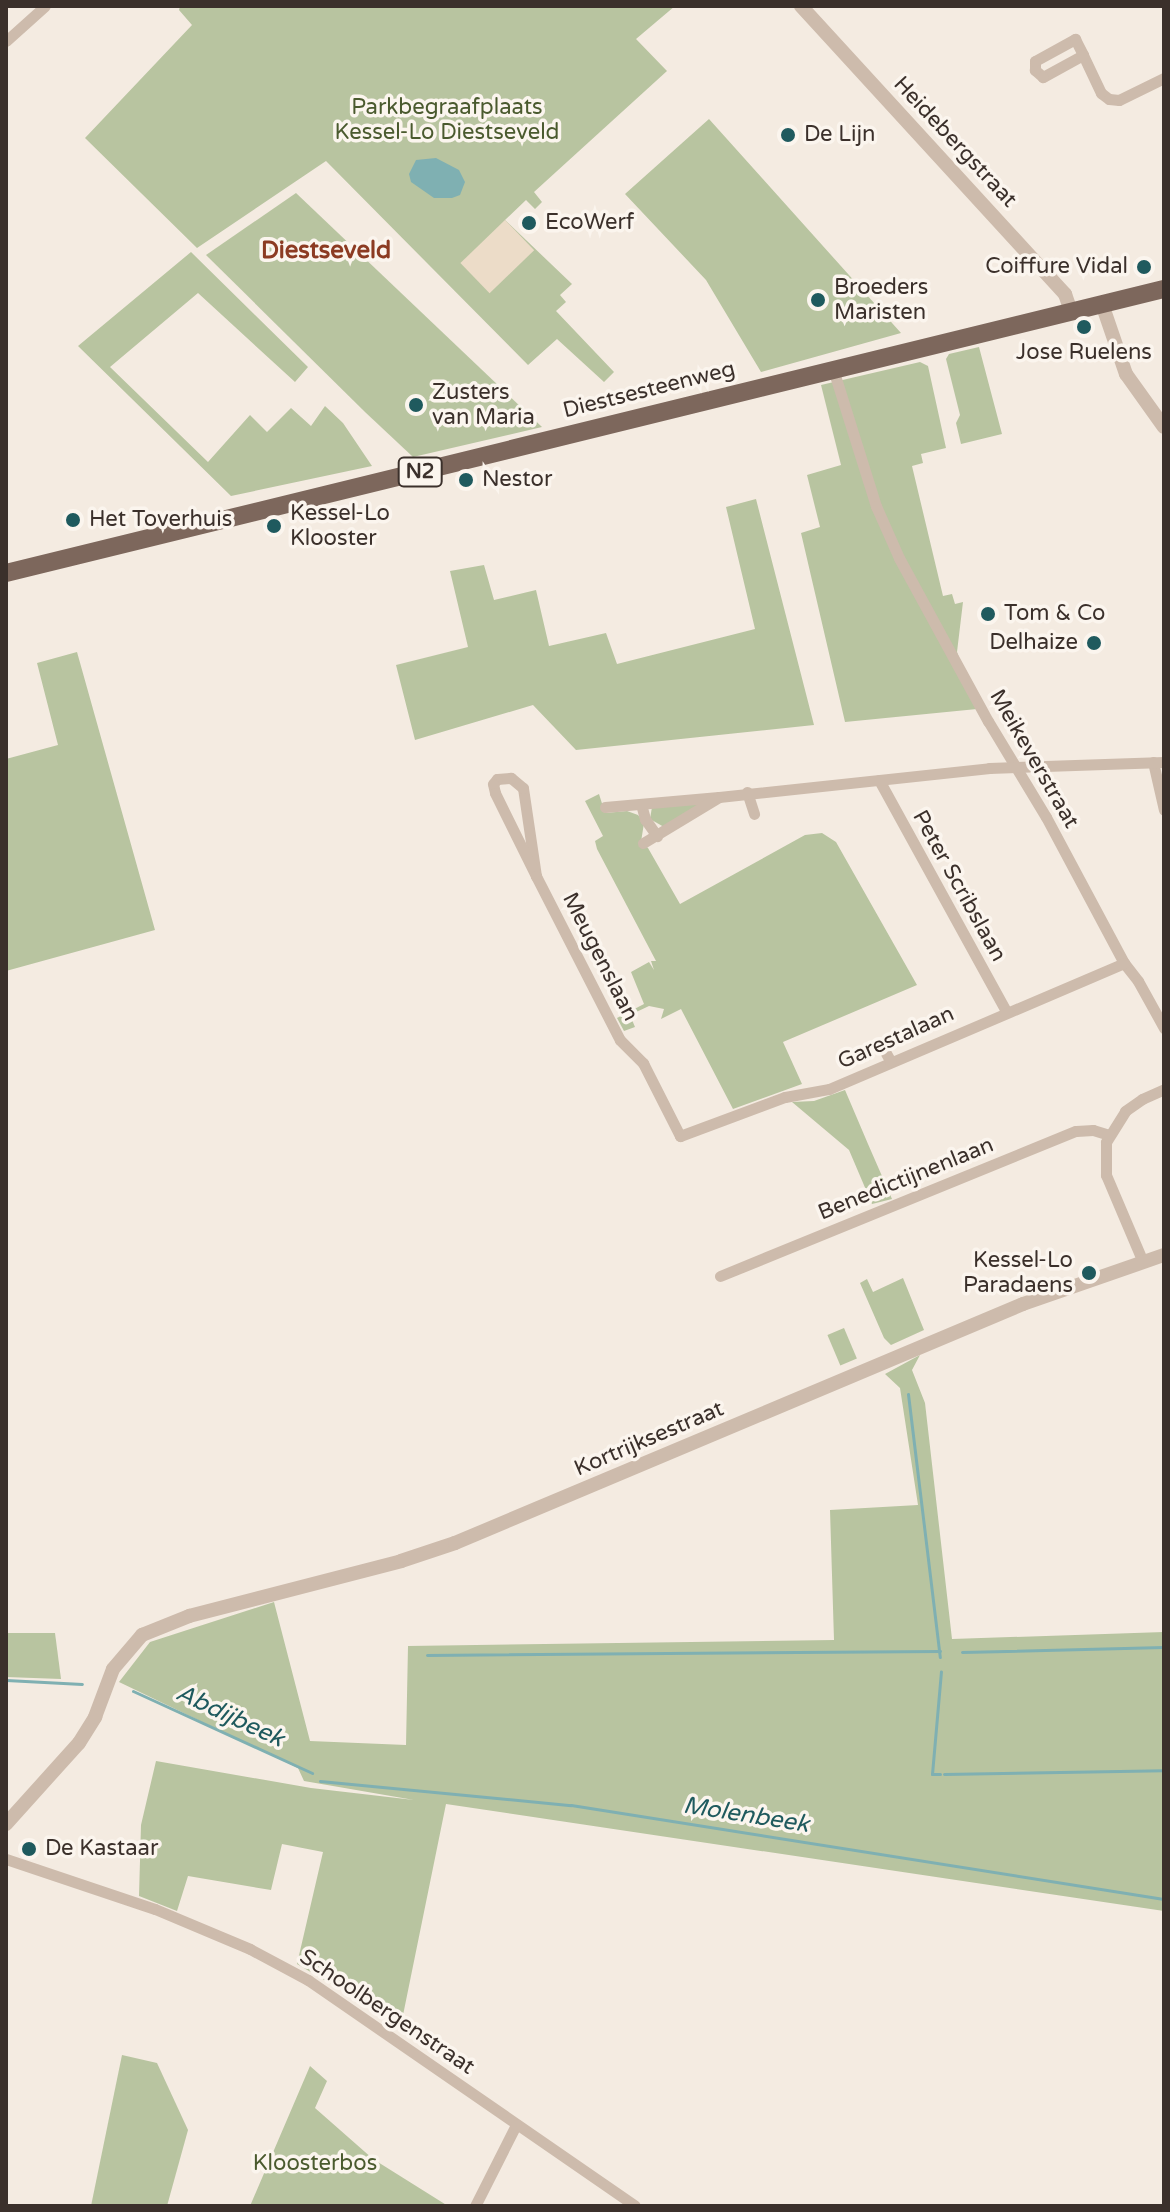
<!DOCTYPE html>
<html>
<head>
<meta charset="utf-8">
<style>
  body { margin:0 }
  #map { position:relative; width:1170px; height:2212px; overflow:hidden; background:#f4ebe1; font-family:"Varela Round",sans-serif }
  div>[style] { position:absolute }
  .green>* { inset:0; background:#b8c4a0; transform-origin:0 0 }
  .plaza>* { inset:0; background:#ecdcc8; transform-origin:0 0 }
  .water>* { inset:0; background:#7fb0b2 }
  .stream>* { height:3px; margin:-1.5px; padding:0 1.5px; transform-origin:1.5px; border-radius:1.5px; background:#7fb0b2 }
  .minor>* { height:11px; margin:-5.5px; padding:0 5.5px; transform-origin:5.5px; border-radius:5.5px; background:#cdbbac }
  .tertiary>* { height:14px; margin:-7px; padding:0 7px; transform-origin:7px; border-radius:7px; background:#cdbbac }
  .primary>* { height:18px; margin:-9px; padding:0 9px; transform-origin:9px; border-radius:9px; background:#7d675c }
  .dots>* { width:22px; height:22px; translate:-50% -50%; box-sizing:border-box; border:4px solid #fbf5ee; border-radius:50% }
  span { translate:-50% -50%; white-space:nowrap; text-align:center; line-height:1.15; -webkit-text-stroke:7px #fbf5ee; paint-order:stroke }
  .shield-label span { padding:2px 6px; background:#fbf5ee; border:2px solid; border-radius:6px; -webkit-text-stroke-width:0 }
  .shield-label { font-size:20px; color:#3b302b; font-weight:700 }
  .park-label { font-size:22px; color:#4a5a2e }
  .poi-label { font-size:22px; color:#3b302b }
  .left { translate:0 -50%; text-align:left }
  .right { translate:-100% -50%; text-align:right }
  .street-label { font-size:22px; color:#3b302b }
  .neighbourhood-label { font-size:24px; color:#8c3b22; font-weight:700 }
  .water-label { font-size:24px; color:#1f5a5e; font-style:italic }
  .frame { position:absolute; inset:0; border:8px solid #3b302b; pointer-events:none }
</style>
</head>
<body>
<div id="map">
  <div class="green">
    <div style="clip-path:polygon(180px 6px,675px 6px,636px 39px,667px 71px,534px 192px,542px 202px,535px 209px,526px 200px,505px 220px,572px 284px,560px 295px,566px 302px,556px 311px,614px 372px,604px 382px,557px 339px,528px 365px,326px 161px,197px 248px,85px 138px,192px 25px,179px 10px)"></div>
    <div style="clip-path:polygon(709px 119px,901px 333px,761px 372px,706px 280px,625px 194px)"></div>
    <div style="clip-path:polygon(296px 193px,542px 427px,413px 457px,365px 412px,206px 255px)"></div>
    <div style="clip-path:polygon(191px 252px,308px 367px,295px 382px,198px 293px,110px 367px,208px 462px,250px 415px,267px 432px,291px 408px,311px 426px,325px 406px,343px 423px,372px 466px,231px 496px,78px 346px)"></div>
    <div style="clip-path:polygon(979px 347px,1002px 434px,961px 444px,956px 423px,960px 415px,946px 359px,949px 354px)"></div>
    <div style="clip-path:polygon(920px 362px,928px 366px,946px 448px,921px 454px,923px 463px,912px 466px,943px 596px,952px 594px,955px 604px,963px 602px,957px 652px,977px 709px,845px 722px,801px 533px,820px 527px,807px 475px,841px 465px,821px 385px)"></div>
    <div style="clip-path:polygon(756px 499px,814px 725px,576px 750px,533px 705px,415px 740px,396px 665px,468px 647px,450px 571px,484px 565px,494px 600px,536px 590px,549px 646px,606px 633px,617px 664px,755px 629px,726px 507px)"></div>
    <div style="clip-path:polygon(77px 652px,155px 930px,6px 971px,6px 759px,58px 745px,37px 663px)"></div>
    <div style="clip-path:polygon(599px 794px,605px 813px,627px 811px,638px 815px,644px 823px,641px 842px,648px 848px,680px 904px,805px 835px,822px 833px,836px 842px,917px 985px,783px 1042px,802px 1084px,733px 1109px,681px 1009px,661px 1019px,664px 1009px,649px 1006px,630px 1015px,635px 1027px,624px 1031px,617px 1018px,644px 1004px,631px 972px,649px 962px,654px 970px,651px 961px,656px 961px,597px 849px,595px 841px,603px 836px,585px 801px)"></div>
    <div style="clip-path:polygon(705px 802px,664px 827px,650px 819px,652px 807px)"></div>
    <div style="clip-path:polygon(845px 1090px,868px 1144px,892px 1199px,872px 1204px,849px 1150px,792px 1102px,814px 1101px)"></div>
    <div style="clip-path:polygon(903px 1278px,924px 1330px,891px 1345px,884px 1338px,860px 1283px,867px 1279px,873px 1292px)"></div>
    <div style="left:844px;top:1328px;width:33px;height:18px;rotate:67deg"></div>
    <div style="clip-path:polygon(920px 1355px,912px 1370px,925px 1403px,952px 1639px,1164px 1632px,1164px 1911px,446px 1804px,401px 2025px,297px 1964px,323px 1852px,282px 1844px,271px 1890px,188px 1876px,177px 1911px,139px 1896px,141px 1825px,156px 1761px,311px 1788px,414px 1800px,304px 1781px,298px 1768px,119px 1682px,150px 1642px,274px 1602px,310px 1741px,406px 1745px,408px 1646px,834px 1640px,830px 1510px,918px 1505px,900px 1388px,885px 1374px)"></div>
    <div style="clip-path:polygon(6px 1633px,55px 1633px,61px 1679px,6px 1677px)"></div>
    <div style="clip-path:polygon(122px 2055px,157px 2063px,188px 2130px,167px 2206px,91px 2206px)"></div>
    <div style="clip-path:polygon(310px 2066px,327px 2081px,315px 2108px,373px 2159px,448px 2206px,250px 2206px)"></div>
  </div>
  <div class="plaza">
    <div style="left:505px;top:220px;width:42px;height:62px;rotate:46deg"></div>
  </div>
  <div class="water">
    <div style="clip-path:polygon(436px 158px,459px 170px,465px 182px,460px 195px,452px 198px,434px 198px,411px 182px,409px 174px,416px 160px)"></div>
  </div>
  <div class="stream">
    <div style="left:908px;top:1394px;width:265px;rotate:83.1deg"></div>
    <div style="left:962px;top:1652px;width:202px;rotate:-1.4deg"></div>
    <div style="left:427px;top:1655px;width:513px;rotate:-0.45deg"></div>
    <div style="left:6px;top:1680px;width:76px;rotate:3deg"></div>
    <div style="left:133px;top:1691px;width:197px;rotate:24.6deg"></div>
    <div style="left:940px;top:1774px;width:8px;rotate:180deg"></div>
    <div style="left:932px;top:1774px;width:103px;rotate:-85deg"></div>
    <div style="left:944px;top:1774px;width:220px;rotate:-1deg"></div>
    <div style="left:320px;top:1781px;width:252px;rotate:5.5deg"></div>
    <div style="left:571px;top:1805px;width:600px;rotate:9.01deg"></div>
  </div>
  <div class="minor">
    <div style="left:6px;top:41px;width:52px;rotate:-41.9deg"></div>
    <div style="left:1083px;top:55px;width:46px;rotate:151.2deg"></div>
    <div style="left:1043px;top:77px;width:11px;rotate:-139deg"></div>
    <div style="left:1035px;top:70px;width:9px;rotate:-90deg"></div>
    <div style="left:1035px;top:61px;width:46px;rotate:-28.8deg"></div>
    <div style="left:1075px;top:39px;width:18px;rotate:63deg"></div>
    <div style="left:1083px;top:55px;width:42px;rotate:64.7deg"></div>
    <div style="left:1101px;top:93px;width:10px;rotate:37deg"></div>
    <div style="left:1109px;top:99px;width:10px;rotate:6deg"></div>
    <div style="left:1119px;top:100px;width:50px;rotate:-26.1deg"></div>
    <div style="left:833px;top:369px;width:144px;rotate:72.6deg"></div>
    <div style="left:876px;top:506px;width:57px;rotate:66.1deg"></div>
    <div style="left:899px;top:558px;width:186px;rotate:61.4deg"></div>
    <div style="left:988px;top:721px;width:112px;rotate:58.9deg"></div>
    <div style="left:1046px;top:817px;width:166px;rotate:61.9deg"></div>
    <div style="left:1124px;top:963px;width:23px;rotate:52deg"></div>
    <div style="left:1138px;top:981px;width:54px;rotate:61deg"></div>
    <div style="left:1153px;top:762px;width:49px;rotate:77.1deg"></div>
    <div style="left:879px;top:780px;width:264px;rotate:61.2deg"></div>
    <div style="left:747px;top:792px;width:23px;rotate:72deg"></div>
    <div style="left:719px;top:797px;width:272px;rotate:-6.1deg"></div>
    <div style="left:989px;top:768px;width:175px;rotate:-2deg"></div>
    <div style="left:641px;top:804px;width:16px;rotate:75deg"></div>
    <div style="left:645px;top:819px;width:21px;rotate:55deg"></div>
    <div style="left:605px;top:807px;width:114px;rotate:-5deg"></div>
    <div style="left:719px;top:797px;width:89px;rotate:148.8deg"></div>
    <div style="left:536px;top:876px;width:89px;rotate:-98.4deg"></div>
    <div style="left:523px;top:788px;width:16px;rotate:-140deg"></div>
    <div style="left:511px;top:778px;width:14px;rotate:176deg"></div>
    <div style="left:497px;top:779px;width:6px;rotate:129deg"></div>
    <div style="left:493px;top:784px;width:9px;rotate:77deg"></div>
    <div style="left:495px;top:793px;width:93px;rotate:63.7deg"></div>
    <div style="left:536px;top:876px;width:184px;rotate:62.9deg"></div>
    <div style="left:620px;top:1040px;width:33px;rotate:45deg"></div>
    <div style="left:643px;top:1063px;width:82px;rotate:63.1deg"></div>
    <div style="left:680px;top:1136px;width:112px;rotate:-20.4deg"></div>
    <div style="left:785px;top:1097px;width:45px;rotate:-10.3deg"></div>
    <div style="left:829px;top:1089px;width:321px;rotate:-23.1deg"></div>
    <div style="left:882px;top:1046px;width:18px;rotate:61deg"></div>
    <div style="left:1143px;top:1262px;width:95px;rotate:-113deg"></div>
    <div style="left:1106px;top:1175px;width:33px;rotate:-90deg"></div>
    <div style="left:1106px;top:1142px;width:36px;rotate:-58deg"></div>
    <div style="left:1125px;top:1111px;width:21px;rotate:-35deg"></div>
    <div style="left:1142px;top:1099px;width:24px;rotate:-24deg"></div>
    <div style="left:720px;top:1276px;width:384px;rotate:-22.2deg"></div>
    <div style="left:1076px;top:1131px;width:17px;rotate:-3deg"></div>
    <div style="left:1093px;top:1130px;width:17px;rotate:17deg"></div>
    <div style="left:6px;top:1859px;width:157px;rotate:18.6deg"></div>
    <div style="left:155px;top:1909px;width:103px;rotate:22.8deg"></div>
    <div style="left:250px;top:1949px;width:66px;rotate:28.1deg"></div>
    <div style="left:308px;top:1980px;width:397px;rotate:34.6deg"></div>
    <div style="left:475px;top:2206px;width:91px;rotate:-63.2deg"></div>
  </div>
  <div class="tertiary">
    <div style="left:801px;top:6px;width:391px;rotate:47.5deg"></div>
    <div style="left:1065px;top:294px;width:18px;rotate:71deg"></div>
    <div style="left:1102px;top:304px;width:74px;rotate:71.1deg"></div>
    <div style="left:1126px;top:374px;width:65px;rotate:54.4deg"></div>
    <div style="left:6px;top:1824px;width:109px;rotate:-48deg"></div>
    <div style="left:79px;top:1743px;width:31px;rotate:-58deg"></div>
    <div style="left:95px;top:1717px;width:51px;rotate:-69.4deg"></div>
    <div style="left:113px;top:1669px;width:45px;rotate:-49.5deg"></div>
    <div style="left:142px;top:1635px;width:51px;rotate:-22deg"></div>
    <div style="left:189px;top:1616px;width:219px;rotate:-14.5deg"></div>
    <div style="left:401px;top:1561px;width:57px;rotate:-18.4deg"></div>
    <div style="left:455px;top:1543px;width:616px;rotate:-22.82deg"></div>
    <div style="left:1023px;top:1304px;width:149px;rotate:-19.2deg"></div>
  </div>
  <div class="primary">
    <div style="left:6px;top:573px;width:1192px;rotate:-13.78deg"></div>
  </div>
  <div class="dots">
    <div style="left:788px;top:135px;background:#1f5a5e"></div>
    <div style="left:529px;top:223px;background:#1f5a5e"></div>
    <div style="left:1144px;top:267px;background:#1f5a5e"></div>
    <div style="left:818px;top:300px;background:#1f5a5e"></div>
    <div style="left:1084px;top:327px;background:#1f5a5e"></div>
    <div style="left:416px;top:405px;background:#1f5a5e"></div>
    <div style="left:466px;top:480px;background:#1f5a5e"></div>
    <div style="left:73px;top:520px;background:#1f5a5e"></div>
    <div style="left:274px;top:526px;background:#1f5a5e"></div>
    <div style="left:988px;top:614px;background:#1f5a5e"></div>
    <div style="left:1094px;top:643px;background:#1f5a5e"></div>
    <div style="left:1089px;top:1273px;background:#1f5a5e"></div>
    <div style="left:29px;top:1849px;background:#1f5a5e"></div>
  </div>
  <div class="shield-label">
    <span style="left:420px;top:472px">N2</span>
  </div>
  <div class="park-label">
    <span style="left:447px;top:120px">Parkbegraafplaats<br>Kessel-Lo Diestseveld</span>
    <span style="left:315px;top:2164px">Kloosterbos</span>
  </div>
  <div class="poi-label">
    <span class="left" style="left:804px;top:135px">De Lijn</span>
    <span class="left" style="left:545px;top:223px">EcoWerf</span>
    <span class="right" style="left:1128px;top:267px">Coiffure Vidal</span>
    <span class="left" style="left:834px;top:300px">Broeders<br>Maristen</span>
    <span style="left:1084px;top:353px">Jose Ruelens</span>
    <span class="left" style="left:432px;top:405px">Zusters<br>van Maria</span>
    <span class="left" style="left:482px;top:480px">Nestor</span>
    <span class="left" style="left:290px;top:526px">Kessel-Lo<br>Klooster</span>
    <span class="left" style="left:89px;top:520px">Het Toverhuis</span>
    <span class="left" style="left:1004px;top:614px">Tom &amp; Co</span>
    <span class="right" style="left:1078px;top:643px">Delhaize</span>
    <span class="right" style="left:1073px;top:1273px">Kessel-Lo<br>Paradaens</span>
    <span class="left" style="left:45px;top:1849px">De Kastaar</span>
  </div>
  <div class="street-label">
    <span style="left:955px;top:142px;rotate:47deg">Heidebergstraat</span>
    <span style="left:649px;top:390px;rotate:-14deg">Diestsesteenweg</span>
    <span style="left:1034px;top:759px;rotate:60deg">Meikeverstraat</span>
    <span style="left:959px;top:886px;rotate:61deg">Peter Scribslaan</span>
    <span style="left:600px;top:957px;rotate:63deg">Meugenslaan</span>
    <span style="left:896px;top:1038px;rotate:-24deg">Garestalaan</span>
    <span style="left:906px;top:1179px;rotate:-22deg">Benedictijnenlaan</span>
    <span style="left:649px;top:1439px;rotate:-23deg">Kortrijksestraat</span>
    <span style="left:387px;top:2012px;rotate:34deg">Schoolbergenstraat</span>
  </div>
  <div class="neighbourhood-label">
    <span style="left:326px;top:251px">Diestseveld</span>
  </div>
  <div class="water-label">
    <span style="left:230px;top:1716px;rotate:25deg">Abdijbeek</span>
    <span style="left:746px;top:1815px;rotate:9deg">Molenbeek</span>
  </div>
  <div class="frame"></div>
</div>
</body>
</html>
